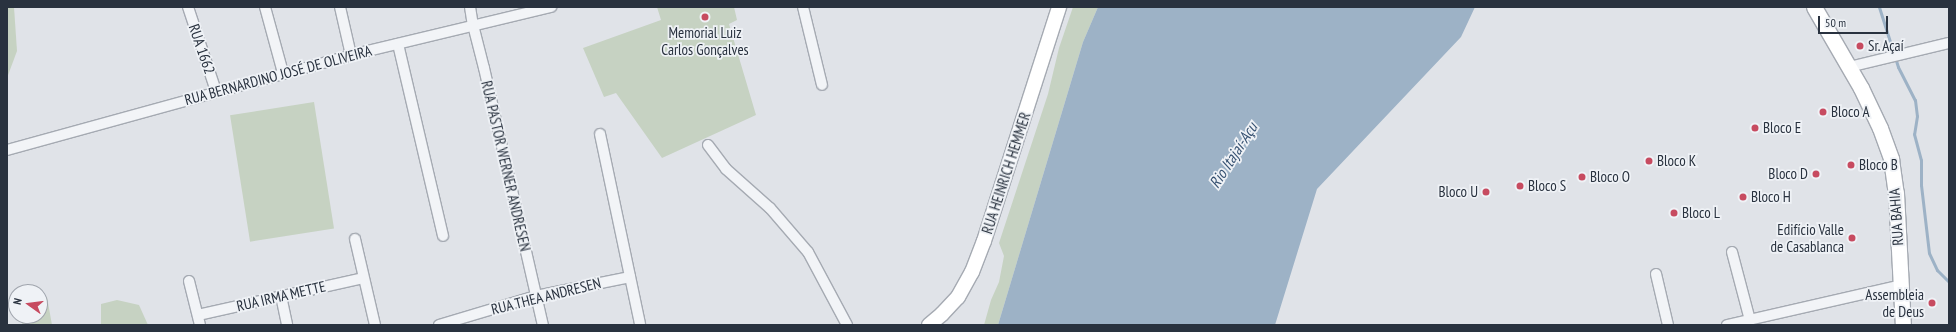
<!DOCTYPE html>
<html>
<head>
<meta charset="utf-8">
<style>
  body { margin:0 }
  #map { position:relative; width:1956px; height:332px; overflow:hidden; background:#e0e3e8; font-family:"PT Sans Narrow",sans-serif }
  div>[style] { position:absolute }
  .green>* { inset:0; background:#c6d2c2; transform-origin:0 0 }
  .water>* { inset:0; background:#9db2c6 }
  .stream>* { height:3px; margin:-1.5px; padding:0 1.5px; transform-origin:1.5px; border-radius:1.5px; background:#9db2c6 }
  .roads { filter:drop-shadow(1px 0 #a5aab2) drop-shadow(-1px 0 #a5aab2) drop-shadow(0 1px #a5aab2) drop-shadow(0 -1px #a5aab2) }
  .street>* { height:10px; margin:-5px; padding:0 5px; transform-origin:5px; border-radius:5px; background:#f2f4f7 }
  .secondary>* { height:14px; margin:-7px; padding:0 7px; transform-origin:7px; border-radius:7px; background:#fff }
  .primary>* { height:15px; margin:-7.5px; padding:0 7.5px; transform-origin:7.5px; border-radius:7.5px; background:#fff }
  .dots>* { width:11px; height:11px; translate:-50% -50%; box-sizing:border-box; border:2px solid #eff2f6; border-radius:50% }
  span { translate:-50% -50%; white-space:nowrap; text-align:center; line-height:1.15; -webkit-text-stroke:3.5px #eff2f6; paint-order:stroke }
  .poi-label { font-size:15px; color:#29323f }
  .left { translate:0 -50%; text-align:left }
  .right { translate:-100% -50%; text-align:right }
  .street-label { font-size:15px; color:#29323f }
  .water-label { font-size:16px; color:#365171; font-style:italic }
  .frame { position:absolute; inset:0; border:8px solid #29323f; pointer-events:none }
  .north { position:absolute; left:8px; top:284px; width:40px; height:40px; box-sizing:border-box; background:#eff2f6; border:1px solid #a0a5ad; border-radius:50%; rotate:284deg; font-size:11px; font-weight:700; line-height:16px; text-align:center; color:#29323f }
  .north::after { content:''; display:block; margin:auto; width:14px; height:18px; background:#c74b60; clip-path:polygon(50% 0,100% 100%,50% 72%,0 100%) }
  .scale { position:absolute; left:1818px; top:16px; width:70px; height:18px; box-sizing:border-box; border:2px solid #29323f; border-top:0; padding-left:5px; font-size:12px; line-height:14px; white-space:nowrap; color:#29323f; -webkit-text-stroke:3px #eff2f6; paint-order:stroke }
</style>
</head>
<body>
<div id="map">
  <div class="green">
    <div style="clip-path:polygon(7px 7px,14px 7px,17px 51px,7px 78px)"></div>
    <div style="clip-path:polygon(657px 7px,734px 7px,737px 20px,729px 24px,756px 115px,662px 158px,616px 93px,604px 97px,583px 48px,661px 20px)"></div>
    <div style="clip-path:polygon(1073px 7px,1098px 7px,1083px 42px,998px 325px,984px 325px,991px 300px,999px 282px,1004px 256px,999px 243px,1048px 94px,1059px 48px)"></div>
    <div style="left:314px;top:102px;width:128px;height:85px;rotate:81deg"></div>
    <div style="clip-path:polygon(47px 297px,52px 325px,22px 325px,24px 316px,40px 316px,40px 303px)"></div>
    <div style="clip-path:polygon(117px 300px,139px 305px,148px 325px,101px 325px,101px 304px)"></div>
  </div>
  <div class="water">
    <div style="clip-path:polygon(1098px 7px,1475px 7px,1461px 37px,1317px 189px,1275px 325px,998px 325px,1083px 42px)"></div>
  </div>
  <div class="stream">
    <div style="left:1879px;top:7px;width:63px;rotate:72.4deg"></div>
    <div style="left:1898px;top:67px;width:37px;rotate:63deg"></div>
    <div style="left:1915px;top:100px;width:16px;rotate:83deg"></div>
    <div style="left:1917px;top:116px;width:18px;rotate:99deg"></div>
    <div style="left:1914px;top:134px;width:27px;rotate:75deg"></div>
    <div style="left:1921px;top:160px;width:25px;rotate:90deg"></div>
    <div style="left:1921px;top:185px;width:68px;rotate:83.3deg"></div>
    <div style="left:1929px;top:253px;width:19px;rotate:65deg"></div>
    <div style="left:1937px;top:270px;width:17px;rotate:45deg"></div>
  </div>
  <div class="roads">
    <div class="street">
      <div style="left:188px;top:7px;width:89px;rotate:71.6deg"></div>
      <div style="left:265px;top:7px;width:68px;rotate:74.7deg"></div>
      <div style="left:340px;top:7px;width:49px;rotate:77.1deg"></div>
      <div style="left:470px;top:7px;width:18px;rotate:81deg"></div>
      <div style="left:473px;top:25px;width:44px;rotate:75.7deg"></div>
      <div style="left:484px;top:68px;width:264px;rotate:77.1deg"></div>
      <div style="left:803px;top:7px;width:80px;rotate:76.3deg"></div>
      <div style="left:398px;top:44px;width:197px;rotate:76.8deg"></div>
      <div style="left:1849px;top:67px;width:103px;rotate:-13.5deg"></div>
      <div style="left:600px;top:134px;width:194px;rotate:78.1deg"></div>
      <div style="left:708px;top:145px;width:30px;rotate:53deg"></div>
      <div style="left:726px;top:169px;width:59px;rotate:41.6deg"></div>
      <div style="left:770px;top:208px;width:58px;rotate:49.2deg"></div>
      <div style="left:808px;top:252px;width:83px;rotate:61.9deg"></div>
      <div style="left:7px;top:150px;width:357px;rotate:-15.4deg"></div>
      <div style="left:351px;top:55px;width:206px;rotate:-13.5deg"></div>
      <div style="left:355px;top:239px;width:88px;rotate:76.9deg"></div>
      <div style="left:1732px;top:252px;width:70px;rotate:75.2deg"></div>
      <div style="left:1656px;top:274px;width:52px;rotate:76.8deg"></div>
      <div style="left:189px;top:281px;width:45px;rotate:76deg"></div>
      <div style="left:281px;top:296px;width:30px;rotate:78deg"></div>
      <div style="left:198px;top:315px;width:169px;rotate:-12.6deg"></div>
      <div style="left:439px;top:325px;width:101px;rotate:-16.6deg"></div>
      <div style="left:536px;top:296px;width:96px;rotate:-11.4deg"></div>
      <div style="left:1727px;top:325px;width:179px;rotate:-12.9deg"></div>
    </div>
    <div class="secondary">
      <div style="left:929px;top:325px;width:17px;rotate:-40deg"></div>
      <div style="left:942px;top:314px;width:23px;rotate:-47deg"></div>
      <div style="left:958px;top:297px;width:29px;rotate:-61deg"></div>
      <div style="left:972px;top:272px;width:33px;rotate:-69deg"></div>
      <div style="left:984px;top:241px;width:246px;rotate:-72.2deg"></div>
    </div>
    <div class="primary">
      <div style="left:1814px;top:7px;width:94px;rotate:59.9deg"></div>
      <div style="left:1861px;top:88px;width:44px;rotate:64.6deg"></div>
      <div style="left:1880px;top:128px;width:33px;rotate:70deg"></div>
      <div style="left:1891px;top:159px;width:34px;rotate:82deg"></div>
      <div style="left:1896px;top:193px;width:132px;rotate:87deg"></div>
    </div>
  </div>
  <div class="dots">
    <div style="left:705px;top:17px;background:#c74b60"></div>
    <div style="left:1860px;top:46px;background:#c74b60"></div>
    <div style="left:1823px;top:112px;background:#c74b60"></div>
    <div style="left:1755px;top:128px;background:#c74b60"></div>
    <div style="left:1649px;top:161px;background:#c74b60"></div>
    <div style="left:1851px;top:165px;background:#c74b60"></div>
    <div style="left:1816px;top:174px;background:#c74b60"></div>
    <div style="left:1582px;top:177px;background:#c74b60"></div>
    <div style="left:1520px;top:186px;background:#c74b60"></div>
    <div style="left:1486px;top:192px;background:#c74b60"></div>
    <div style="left:1743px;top:197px;background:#c74b60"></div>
    <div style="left:1674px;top:213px;background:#c74b60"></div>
    <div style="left:1852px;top:238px;background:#c74b60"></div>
    <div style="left:1932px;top:303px;background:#c74b60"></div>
  </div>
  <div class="poi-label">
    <span style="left:705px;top:41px">Memorial Luiz<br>Carlos Gonçalves</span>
    <span class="left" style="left:1868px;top:46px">Sr. Açaí</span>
    <span class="left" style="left:1831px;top:112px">Bloco A</span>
    <span class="left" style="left:1763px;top:128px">Bloco E</span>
    <span class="left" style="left:1657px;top:161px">Bloco K</span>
    <span class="left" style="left:1859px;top:165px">Bloco B</span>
    <span class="right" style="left:1808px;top:174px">Bloco D</span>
    <span class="left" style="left:1590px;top:177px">Bloco O</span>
    <span class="left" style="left:1528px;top:186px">Bloco S</span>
    <span class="right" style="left:1478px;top:192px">Bloco U</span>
    <span class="left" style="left:1751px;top:197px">Bloco H</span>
    <span class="left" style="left:1682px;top:213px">Bloco L</span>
    <span class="right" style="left:1844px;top:238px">Edifício Valle<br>de Casablanca</span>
    <span class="right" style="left:1924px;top:303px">Assembleia<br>de Deus</span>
  </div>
  <div class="street-label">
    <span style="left:202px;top:49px;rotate:71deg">RUA 1662</span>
    <span style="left:278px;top:75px;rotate:-15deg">RUA BERNARDINO JOSÉ DE OLIVEIRA</span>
    <span style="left:506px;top:166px;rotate:77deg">RUA PASTOR WERNER ANDRESEN</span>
    <span style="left:1006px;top:173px;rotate:-72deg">RUA HEINRICH HEMMER</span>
    <span style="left:1896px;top:217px;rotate:-94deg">RUA BAHIA</span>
    <span style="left:281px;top:296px;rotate:-13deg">RUA IRMA METTE</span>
    <span style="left:546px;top:296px;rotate:-14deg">RUA THEA ANDRESEN</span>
  </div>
  <div class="water-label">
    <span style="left:1233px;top:155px;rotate:-57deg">Rio Itajaí-Açu</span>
  </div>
  <div class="frame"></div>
  <div class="north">N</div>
  <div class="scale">50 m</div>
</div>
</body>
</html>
